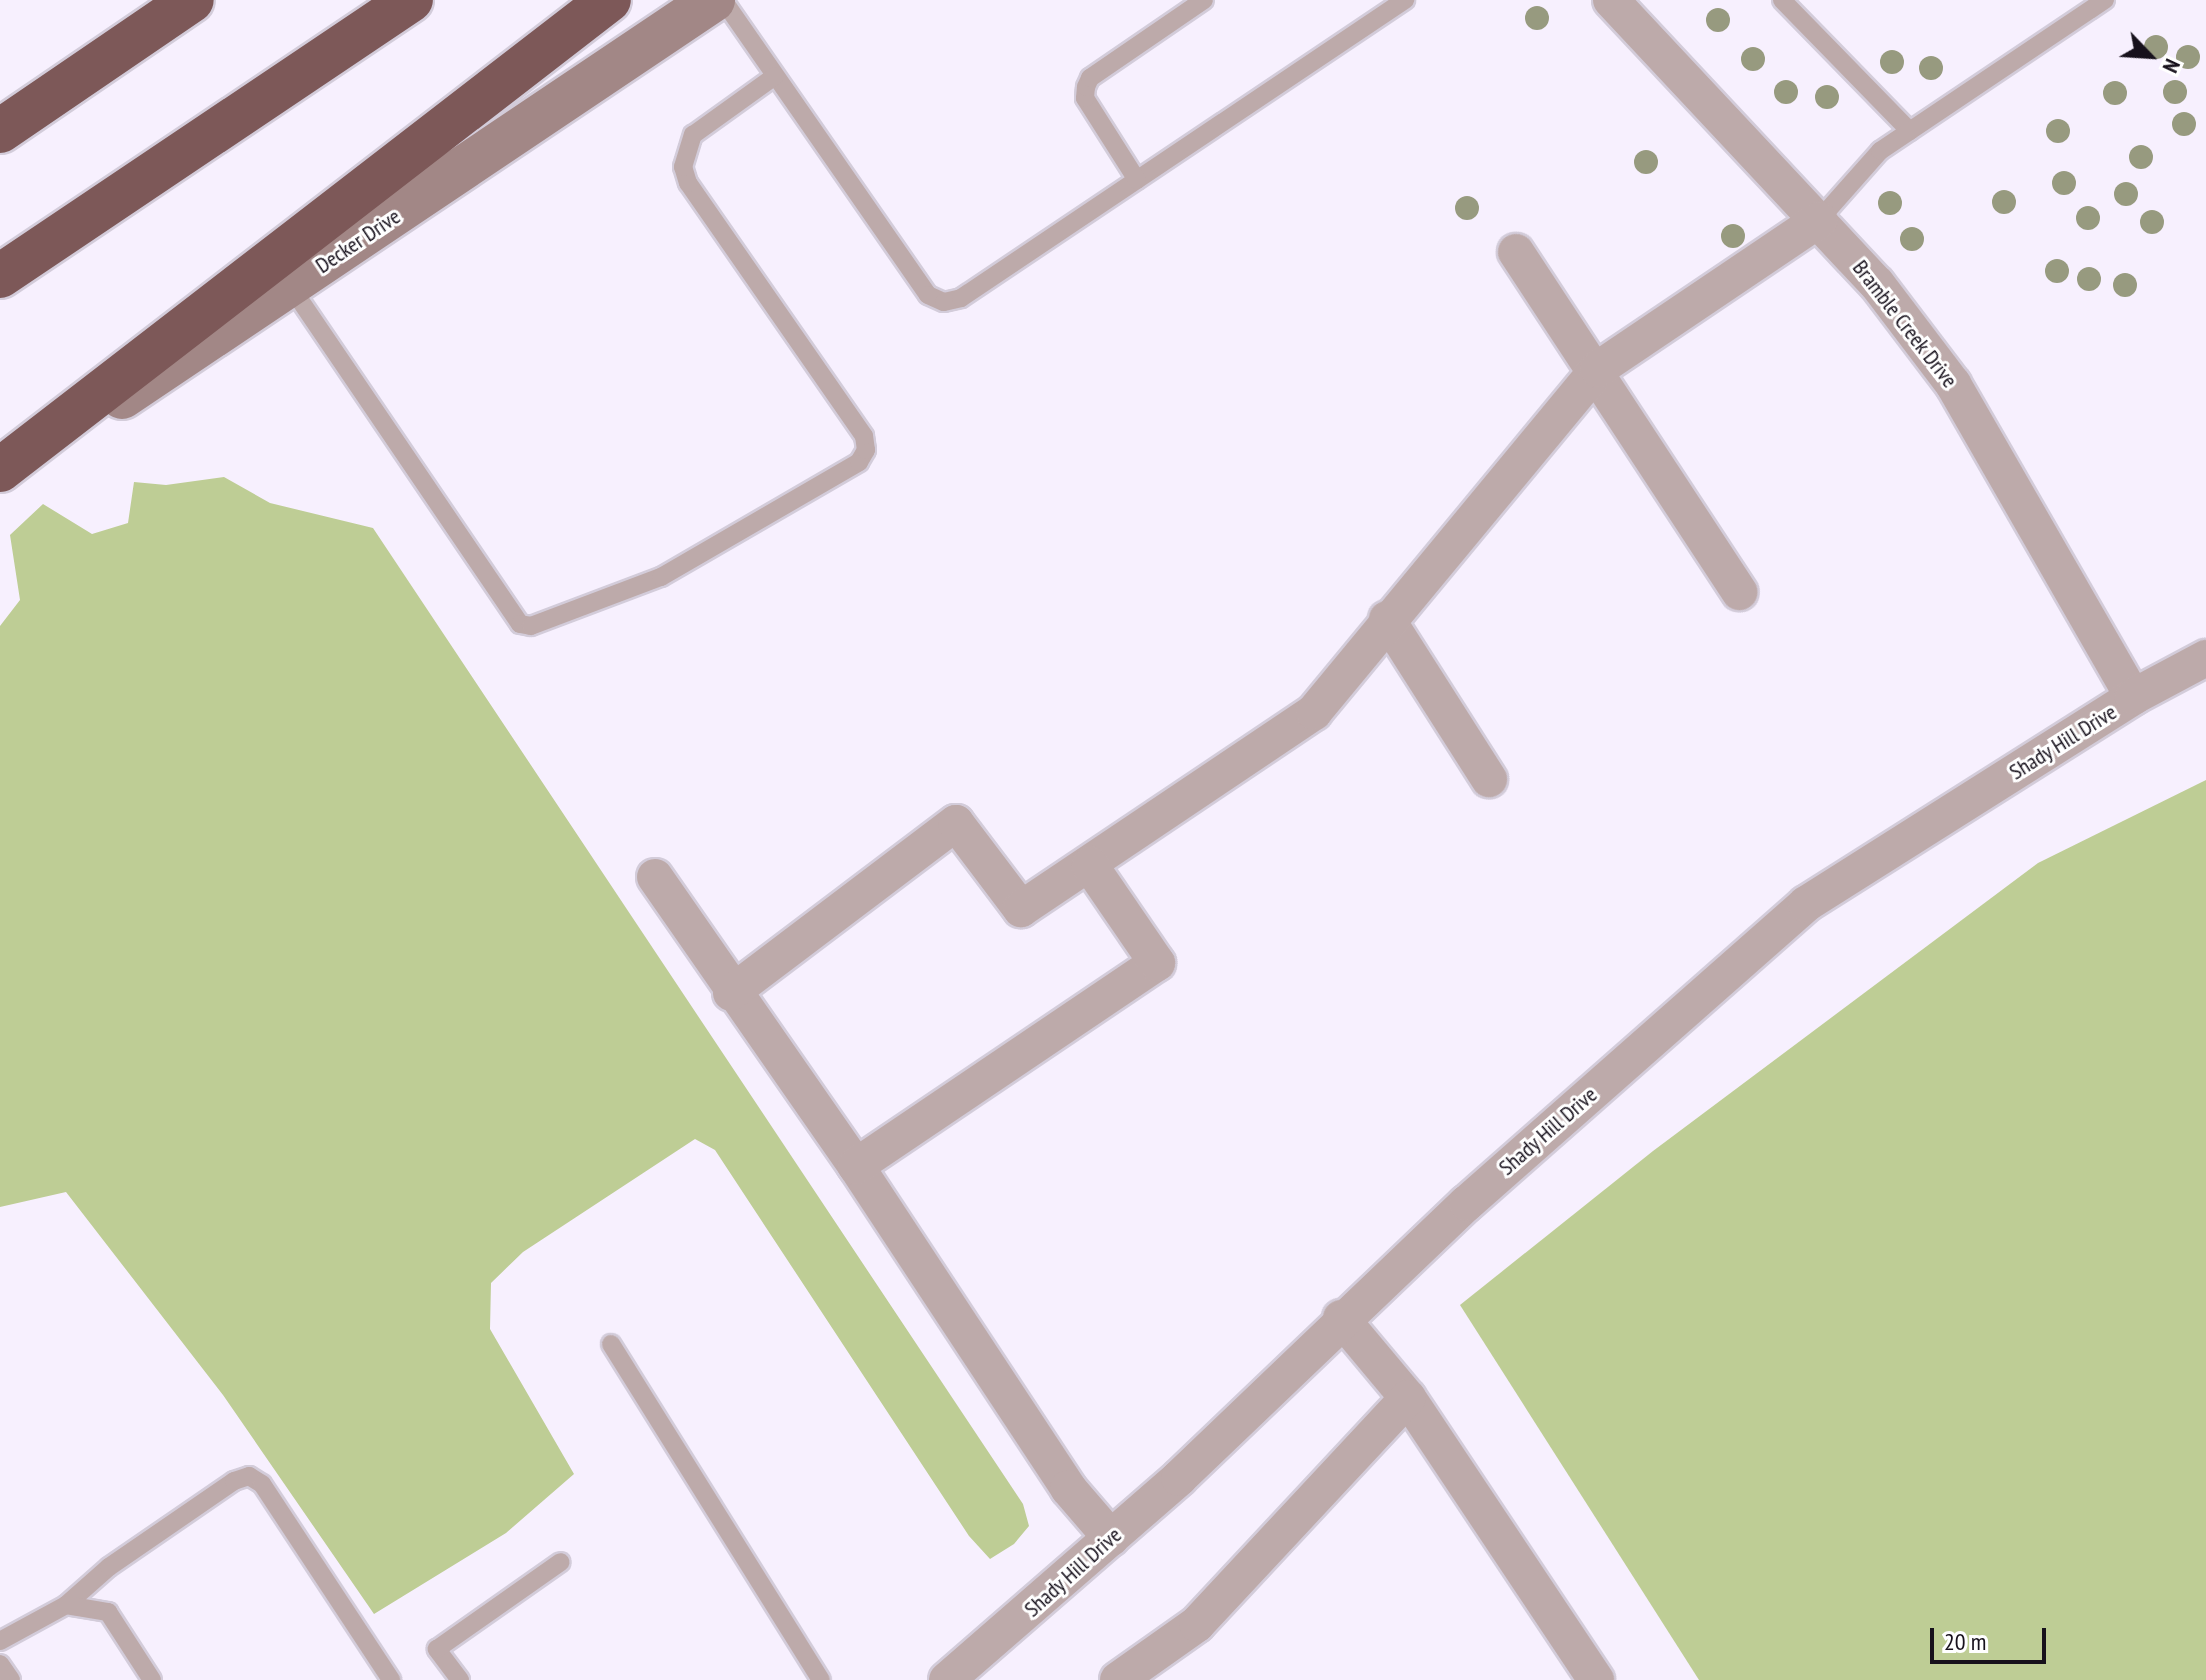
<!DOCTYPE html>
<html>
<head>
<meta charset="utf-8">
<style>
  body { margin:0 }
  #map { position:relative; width:2206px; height:1680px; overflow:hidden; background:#f7f0fe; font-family:"PT Sans Narrow",sans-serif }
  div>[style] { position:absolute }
  .forest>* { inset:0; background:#becd95 }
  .roads { filter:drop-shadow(2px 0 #d3ccda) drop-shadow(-2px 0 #d3ccda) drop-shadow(0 2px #d3ccda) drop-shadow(0 -2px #d3ccda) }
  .lane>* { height:18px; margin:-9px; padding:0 9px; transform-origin:9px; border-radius:9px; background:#bdaaaa }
  .street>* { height:36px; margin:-18px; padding:0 18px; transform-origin:18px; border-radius:18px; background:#bdaaaa }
  .secondary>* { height:44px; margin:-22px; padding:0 22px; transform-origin:22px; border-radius:22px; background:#a28786 }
  .highway>* { height:44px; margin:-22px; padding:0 22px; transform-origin:22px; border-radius:22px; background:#7d5858 }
  .trees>* { width:24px; height:24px; margin:-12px; border-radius:50%; background:#979a7f }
  span { translate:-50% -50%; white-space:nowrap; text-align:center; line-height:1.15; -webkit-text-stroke:6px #fff; paint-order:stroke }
  .street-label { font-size:22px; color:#17111c }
  .north { position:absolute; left:2110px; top:16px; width:80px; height:80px; -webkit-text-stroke:6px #fff; paint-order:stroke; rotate:115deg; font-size:22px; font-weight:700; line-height:32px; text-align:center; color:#17111c }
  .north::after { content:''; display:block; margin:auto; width:28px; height:36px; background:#17111c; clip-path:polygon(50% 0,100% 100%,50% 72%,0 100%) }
  .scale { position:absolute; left:1930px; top:1628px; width:116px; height:36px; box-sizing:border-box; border:4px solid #17111c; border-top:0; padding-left:10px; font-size:24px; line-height:28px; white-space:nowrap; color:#17111c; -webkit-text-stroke:6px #fff; paint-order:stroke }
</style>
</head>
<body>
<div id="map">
  <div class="forest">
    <div style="clip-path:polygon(224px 477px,270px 503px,373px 528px,1023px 1504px,1029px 1526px,1014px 1544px,990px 1559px,969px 1536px,715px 1150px,695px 1139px,523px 1252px,491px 1283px,490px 1329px,574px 1474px,506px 1533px,374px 1614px,223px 1395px,66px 1192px,0 1207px,0 626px,20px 600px,10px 535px,43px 504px,92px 534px,128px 523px,134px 482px,166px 485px)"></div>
    <div style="clip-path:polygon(2206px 780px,2206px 1680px,1699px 1680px,1460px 1305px,1653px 1151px,2038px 863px)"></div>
  </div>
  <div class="roads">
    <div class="lane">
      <div style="left:723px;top:0;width:359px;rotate:55.2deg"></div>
      <div style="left:928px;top:295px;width:17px;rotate:24deg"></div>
      <div style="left:944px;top:302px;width:17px;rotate:-13deg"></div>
      <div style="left:961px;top:298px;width:535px;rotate:-33.87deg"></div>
      <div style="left:1782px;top:0;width:183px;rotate:45.7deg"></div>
      <div style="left:1137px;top:180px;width:97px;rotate:-122.4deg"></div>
      <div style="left:1085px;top:98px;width:11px;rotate:-85deg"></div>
      <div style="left:1086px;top:87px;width:10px;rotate:-66deg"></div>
      <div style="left:1090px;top:78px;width:138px;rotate:-34.4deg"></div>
      <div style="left:1819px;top:220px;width:92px;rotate:-48.5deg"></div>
      <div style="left:1880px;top:151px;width:271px;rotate:-33.9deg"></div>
      <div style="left:291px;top:287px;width:407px;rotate:55.8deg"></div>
      <div style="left:520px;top:624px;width:11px;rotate:10deg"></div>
      <div style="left:531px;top:626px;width:139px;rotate:-20.7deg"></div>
      <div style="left:661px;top:577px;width:229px;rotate:-30.1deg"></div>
      <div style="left:859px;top:462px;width:14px;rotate:-60deg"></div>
      <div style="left:866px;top:450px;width:14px;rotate:-98deg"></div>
      <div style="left:864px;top:436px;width:308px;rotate:-124.8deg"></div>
      <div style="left:688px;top:183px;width:17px;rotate:-107deg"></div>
      <div style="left:683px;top:167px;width:34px;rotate:-73deg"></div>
      <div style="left:693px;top:135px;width:101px;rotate:-35.7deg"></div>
      <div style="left:611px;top:1344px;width:396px;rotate:58deg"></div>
      <div style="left:66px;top:1605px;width:57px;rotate:-41.5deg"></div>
      <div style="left:109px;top:1567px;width:152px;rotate:-34.5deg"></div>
      <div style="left:234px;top:1481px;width:16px;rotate:-18deg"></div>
      <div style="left:249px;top:1476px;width:15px;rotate:32deg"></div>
      <div style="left:262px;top:1484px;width:235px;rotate:56.6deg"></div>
      <div style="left:0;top:1641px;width:75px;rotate:-28.6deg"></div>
      <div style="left:66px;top:1605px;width:43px;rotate:9.5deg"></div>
      <div style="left:108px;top:1612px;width:81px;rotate:57.1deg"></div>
      <div style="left:0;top:1664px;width:19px;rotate:55deg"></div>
      <div style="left:460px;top:1680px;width:39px;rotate:-127deg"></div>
      <div style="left:437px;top:1649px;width:151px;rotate:-35.1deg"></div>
    </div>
    <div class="street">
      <div style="left:1611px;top:0;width:389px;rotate:46.9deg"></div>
      <div style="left:1877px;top:284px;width:126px;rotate:52.8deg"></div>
      <div style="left:1953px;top:384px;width:361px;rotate:60.1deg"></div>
      <div style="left:1516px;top:252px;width:407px;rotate:56.7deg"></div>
      <div style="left:1387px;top:619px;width:190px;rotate:57.5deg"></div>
      <div style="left:655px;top:877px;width:352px;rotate:55.2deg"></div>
      <div style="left:856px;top:1166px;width:386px;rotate:56.6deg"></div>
      <div style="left:1068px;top:1488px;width:66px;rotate:49.3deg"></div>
      <div style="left:731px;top:993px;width:282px;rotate:-37.1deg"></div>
      <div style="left:956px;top:823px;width:108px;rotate:52.9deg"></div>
      <div style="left:1021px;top:909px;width:353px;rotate:-33.9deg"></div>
      <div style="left:1314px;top:712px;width:445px;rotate:-50.4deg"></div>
      <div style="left:1598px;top:369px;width:267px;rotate:-34deg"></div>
      <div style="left:856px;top:1166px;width:363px;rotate:-34deg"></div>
      <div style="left:1157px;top:963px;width:119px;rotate:-124.4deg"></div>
      <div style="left:1341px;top:1318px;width:104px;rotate:50.1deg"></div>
      <div style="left:1408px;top:1398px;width:339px;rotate:56.3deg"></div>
      <div style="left:947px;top:1680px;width:308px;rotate:-41deg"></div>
      <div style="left:1179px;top:1478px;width:398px;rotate:-43.7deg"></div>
      <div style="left:1467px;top:1203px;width:452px;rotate:-41.4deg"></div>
      <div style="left:1806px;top:904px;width:387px;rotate:-32.3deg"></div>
      <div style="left:2133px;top:697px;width:83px;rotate:-28.1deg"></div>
      <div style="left:1118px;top:1680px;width:97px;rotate:-35.3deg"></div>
      <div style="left:1197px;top:1624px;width:309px;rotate:-47deg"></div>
    </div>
    <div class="secondary">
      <div style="left:122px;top:397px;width:712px;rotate:-33.89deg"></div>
    </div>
    <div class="highway">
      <div style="left:0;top:131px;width:232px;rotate:-34.3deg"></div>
      <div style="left:0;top:276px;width:495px;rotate:-33.9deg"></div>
      <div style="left:0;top:470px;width:769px;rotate:-37.66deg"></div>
    </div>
  </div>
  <div class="trees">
    <div style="left:1537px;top:18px"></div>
    <div style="left:1718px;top:20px"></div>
    <div style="left:2156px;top:47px"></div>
    <div style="left:2188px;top:57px"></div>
    <div style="left:1753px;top:59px"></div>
    <div style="left:1892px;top:62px"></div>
    <div style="left:1931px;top:68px"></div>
    <div style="left:1786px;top:92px"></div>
    <div style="left:2175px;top:92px"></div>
    <div style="left:2115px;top:93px"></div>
    <div style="left:1827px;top:97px"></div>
    <div style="left:2184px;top:124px"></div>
    <div style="left:2058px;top:131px"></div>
    <div style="left:2141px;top:157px"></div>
    <div style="left:1646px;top:162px"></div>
    <div style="left:2064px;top:183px"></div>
    <div style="left:2126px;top:194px"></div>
    <div style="left:2004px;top:202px"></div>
    <div style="left:1890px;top:203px"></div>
    <div style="left:1467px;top:208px"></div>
    <div style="left:2088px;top:218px"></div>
    <div style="left:2152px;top:222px"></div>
    <div style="left:1733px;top:236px"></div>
    <div style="left:1912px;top:239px"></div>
    <div style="left:2057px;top:271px"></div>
    <div style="left:2089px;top:279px"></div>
    <div style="left:2125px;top:285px"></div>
  </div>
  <div class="street-label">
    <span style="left:358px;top:241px;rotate:-34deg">Decker Drive</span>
    <span style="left:1905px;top:324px;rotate:52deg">Bramble Creek Drive</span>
    <span style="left:2063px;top:742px;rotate:-32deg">Shady Hill Drive</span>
    <span style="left:1548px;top:1131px;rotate:-41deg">Shady Hill Drive</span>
    <span style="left:1073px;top:1572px;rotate:-42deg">Shady Hill Drive</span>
  </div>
  <div class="north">N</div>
  <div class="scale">20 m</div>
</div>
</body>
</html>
